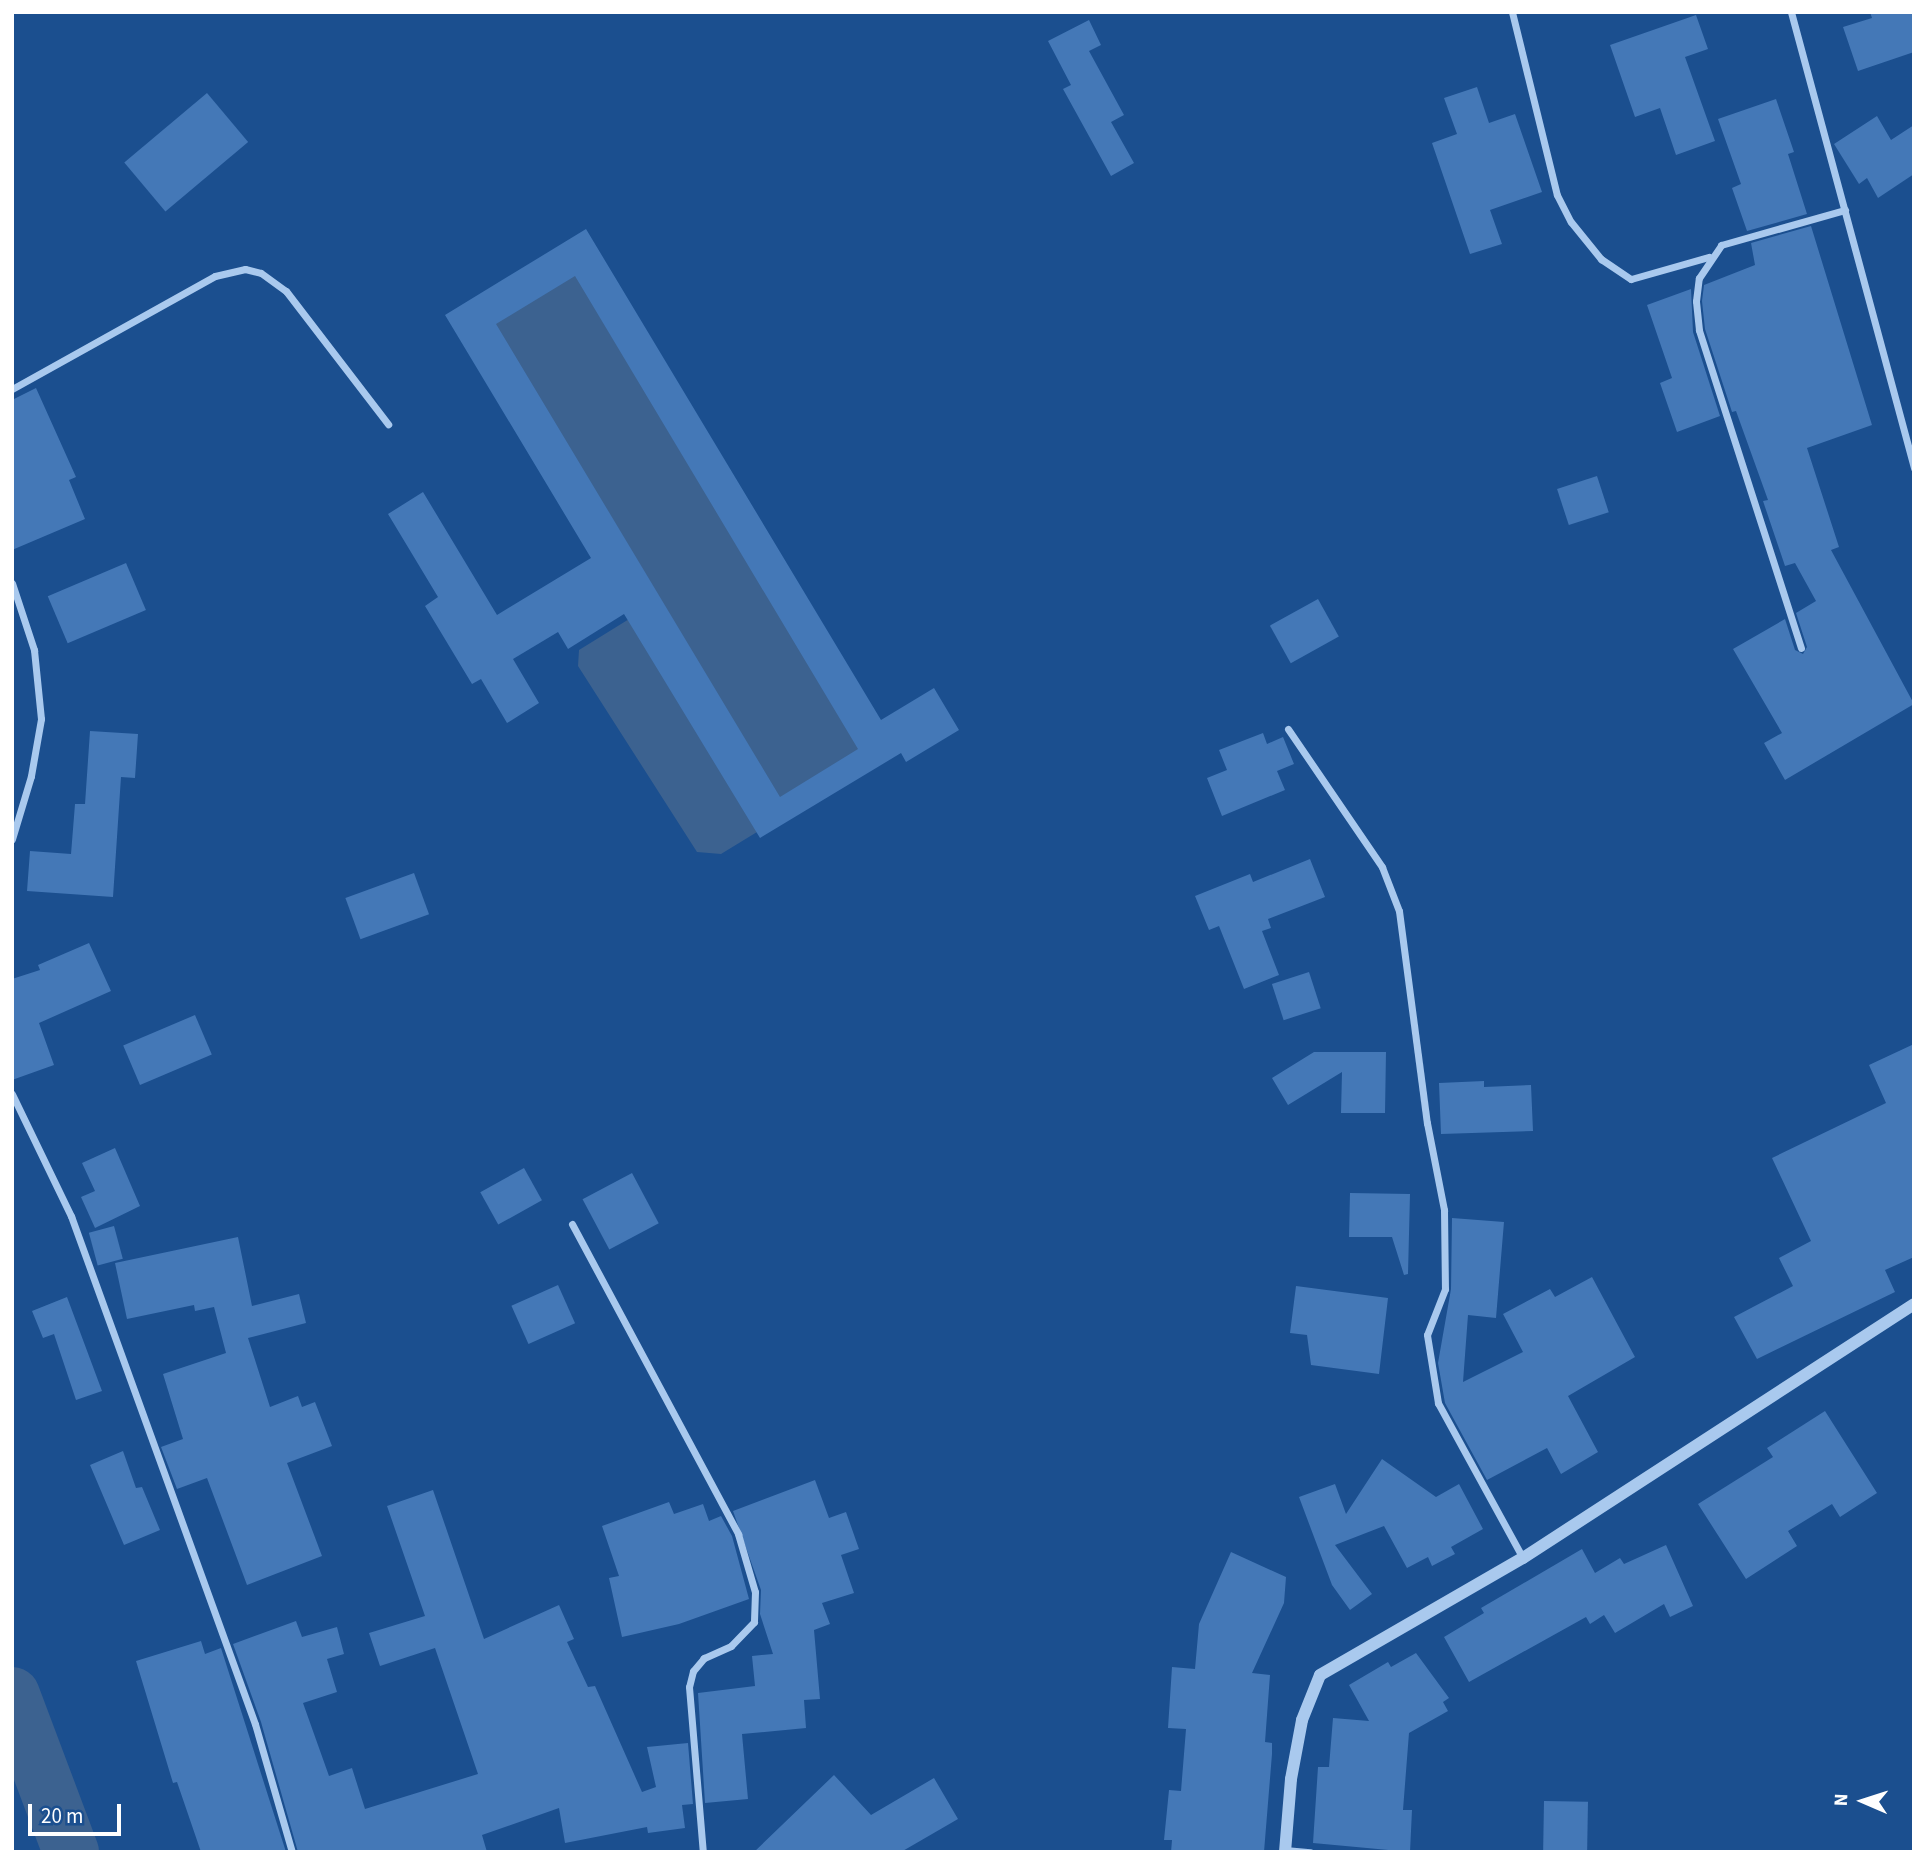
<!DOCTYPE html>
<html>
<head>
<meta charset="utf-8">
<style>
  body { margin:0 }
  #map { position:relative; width:1926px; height:1864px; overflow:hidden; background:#1b4f8f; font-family:"Source Sans 3",sans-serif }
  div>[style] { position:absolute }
  .water>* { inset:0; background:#3c6290 }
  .river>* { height:56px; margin:-28px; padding:0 28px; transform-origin:28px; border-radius:28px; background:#3c6290 }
  .building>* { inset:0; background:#4478b7; transform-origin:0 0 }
  .minor>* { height:7px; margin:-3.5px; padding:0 3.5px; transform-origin:3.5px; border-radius:3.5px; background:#a9c9ee }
  .tertiary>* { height:12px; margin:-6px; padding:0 6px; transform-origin:6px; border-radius:6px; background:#a9c9ee }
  span { translate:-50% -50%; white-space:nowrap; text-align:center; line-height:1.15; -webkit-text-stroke:7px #1b4f8f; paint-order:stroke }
  .frame { position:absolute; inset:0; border:14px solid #fff; pointer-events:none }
  .north { position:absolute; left:1828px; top:1766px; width:70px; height:70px; -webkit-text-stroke:5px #1b4f8f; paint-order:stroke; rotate:273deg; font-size:19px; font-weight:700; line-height:28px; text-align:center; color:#fff }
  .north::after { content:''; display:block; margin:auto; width:24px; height:32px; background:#fff; clip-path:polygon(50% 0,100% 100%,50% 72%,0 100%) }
  .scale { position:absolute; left:28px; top:1804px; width:93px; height:32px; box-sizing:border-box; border:4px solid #fff; border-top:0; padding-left:9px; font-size:21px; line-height:24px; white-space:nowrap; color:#fff; -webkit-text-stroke:5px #1b4f8f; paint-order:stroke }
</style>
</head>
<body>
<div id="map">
  <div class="water">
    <div style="clip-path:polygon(576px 269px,863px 739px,860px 769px,721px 854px,697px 852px,578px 666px,579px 650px,634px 616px,489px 320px)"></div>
  </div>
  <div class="river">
    <div style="left:12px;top:1695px;width:168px;rotate:69.4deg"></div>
  </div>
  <div class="building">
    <div style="clip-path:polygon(1870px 12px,1914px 12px,1914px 52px,1858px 71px,1843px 27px,1872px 18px)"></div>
    <div style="clip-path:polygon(1696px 15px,1708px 49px,1685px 57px,1715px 141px,1676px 155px,1660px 108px,1635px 117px,1610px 45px)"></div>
    <div style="clip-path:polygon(1089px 20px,1101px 45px,1089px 51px,1124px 115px,1111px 122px,1134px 163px,1111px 176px,1063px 89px,1071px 85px,1048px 41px)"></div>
    <div style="clip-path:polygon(1477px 87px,1489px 123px,1515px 114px,1542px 192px,1490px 210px,1502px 244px,1470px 254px,1432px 143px,1457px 134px,1444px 98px)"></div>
    <div style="left:207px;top:93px;width:64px;height:108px;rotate:50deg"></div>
    <div style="clip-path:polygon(1776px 99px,1794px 152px,1788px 154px,1807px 214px,1747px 231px,1732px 188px,1741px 184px,1718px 119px)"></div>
    <div style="clip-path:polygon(1877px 116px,1891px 140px,1914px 125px,1914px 174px,1878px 198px,1867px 178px,1859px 184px,1834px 144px)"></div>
    <div style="clip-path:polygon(1811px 226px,1872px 425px,1807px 448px,1839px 547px,1831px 550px,1914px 704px,1785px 780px,1764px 743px,1782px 733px,1733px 649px,1785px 619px,1795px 650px,1803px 654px,1807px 647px,1796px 613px,1816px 601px,1795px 563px,1785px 566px,1763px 501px,1768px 500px,1736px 411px,1732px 412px,1705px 329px,1702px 301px,1704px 285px,1755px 265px,1751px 243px)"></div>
    <div style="clip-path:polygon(evenodd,586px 229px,881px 720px,934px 688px,959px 730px,906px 762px,901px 753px,760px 838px,624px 614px,568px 649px,558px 632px,513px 659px,539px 703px,507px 723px,481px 679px,472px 684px,425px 606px,438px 597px,388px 514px,423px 492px,497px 615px,591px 558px,445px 315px,586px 229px,575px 276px,858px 749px,780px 797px,496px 324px,575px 276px)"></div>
    <div style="clip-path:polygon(1691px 289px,1693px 332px,1720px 416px,1677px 432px,1660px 383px,1672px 378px,1647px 305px)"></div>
    <div style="clip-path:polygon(36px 388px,76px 477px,69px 480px,85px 519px,12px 550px,12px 400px)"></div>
    <div style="left:1597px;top:476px;width:38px;height:42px;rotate:72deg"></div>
    <div style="left:126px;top:563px;width:51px;height:85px;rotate:67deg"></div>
    <div style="left:1318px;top:599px;width:43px;height:55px;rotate:61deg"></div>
    <div style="clip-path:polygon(90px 731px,138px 734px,135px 778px,121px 777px,113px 897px,27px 891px,30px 851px,71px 854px,75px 804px,85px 804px)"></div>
    <div style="clip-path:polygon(1263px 733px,1267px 744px,1283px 737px,1294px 764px,1277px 771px,1285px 790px,1222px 816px,1207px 778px,1227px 770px,1219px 750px)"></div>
    <div style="clip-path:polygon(1310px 859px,1325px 897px,1268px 919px,1271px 928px,1262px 931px,1279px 975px,1244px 989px,1219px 926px,1209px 930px,1195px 896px,1250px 874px,1253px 882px)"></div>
    <div style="left:414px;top:873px;width:44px;height:73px;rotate:70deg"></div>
    <div style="clip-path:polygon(89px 943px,111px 991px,39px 1023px,54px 1065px,12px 1080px,12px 979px,40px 970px,38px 965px)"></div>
    <div style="left:1309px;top:972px;width:38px;height:39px;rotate:72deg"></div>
    <div style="left:195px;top:1015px;width:43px;height:78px;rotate:67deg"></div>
    <div style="clip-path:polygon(1914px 1044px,1914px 1257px,1885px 1270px,1895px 1292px,1757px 1359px,1734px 1317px,1793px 1286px,1779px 1258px,1811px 1241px,1772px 1158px,1886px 1103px,1869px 1065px)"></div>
    <div style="clip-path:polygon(1314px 1052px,1386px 1052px,1385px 1113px,1341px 1113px,1342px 1072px,1288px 1105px,1272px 1078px)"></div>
    <div style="clip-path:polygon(1484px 1081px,1484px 1087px,1531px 1085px,1533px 1131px,1441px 1134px,1439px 1083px)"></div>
    <div style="clip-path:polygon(115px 1148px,140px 1206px,95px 1228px,81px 1197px,95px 1191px,82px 1163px)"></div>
    <div style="left:524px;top:1168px;width:37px;height:50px;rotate:61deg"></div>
    <div style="left:632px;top:1173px;width:57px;height:56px;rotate:62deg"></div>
    <div style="clip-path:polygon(1350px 1193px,1410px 1194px,1408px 1274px,1404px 1275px,1392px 1237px,1349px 1237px)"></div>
    <div style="clip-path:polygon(1452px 1218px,1504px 1222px,1496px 1318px,1468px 1315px,1463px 1382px,1523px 1352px,1503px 1314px,1550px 1289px,1555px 1297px,1592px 1277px,1635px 1357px,1568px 1396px,1598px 1452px,1561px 1474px,1547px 1448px,1487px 1480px,1445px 1403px,1438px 1363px,1451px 1289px)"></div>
    <div style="left:114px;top:1226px;width:34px;height:26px;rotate:75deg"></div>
    <div style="clip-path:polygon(238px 1237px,252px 1306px,299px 1294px,306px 1323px,248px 1338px,270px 1407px,298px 1396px,302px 1407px,315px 1402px,332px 1446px,287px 1463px,322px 1556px,247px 1585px,207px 1478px,177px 1489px,161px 1447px,183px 1439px,163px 1374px,226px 1353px,214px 1307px,195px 1311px,194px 1305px,127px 1319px,115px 1263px)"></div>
    <div style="left:558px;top:1285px;width:42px;height:51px;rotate:66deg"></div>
    <div style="clip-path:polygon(1296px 1286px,1388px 1298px,1379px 1374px,1311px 1365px,1307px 1335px,1290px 1333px)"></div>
    <div style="clip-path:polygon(67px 1297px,102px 1391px,76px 1400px,54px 1334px,43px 1338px,32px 1311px)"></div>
    <div style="clip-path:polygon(1825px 1411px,1877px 1493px,1840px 1517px,1832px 1504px,1788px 1531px,1797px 1546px,1746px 1579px,1698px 1504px,1773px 1457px,1767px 1448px)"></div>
    <div style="clip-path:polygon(123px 1451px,136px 1488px,142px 1487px,160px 1530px,124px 1545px,90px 1465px)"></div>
    <div style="clip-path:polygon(1382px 1459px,1436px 1497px,1459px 1484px,1483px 1529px,1451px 1547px,1455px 1554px,1432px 1566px,1428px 1557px,1407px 1568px,1384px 1526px,1335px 1545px,1372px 1594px,1350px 1610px,1332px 1585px,1299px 1497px,1335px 1484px,1346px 1514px)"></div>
    <div style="clip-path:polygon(815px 1480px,829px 1518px,846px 1512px,859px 1549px,841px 1555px,854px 1593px,822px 1603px,830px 1624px,814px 1630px,820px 1699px,804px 1700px,806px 1728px,742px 1734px,748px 1799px,705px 1803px,698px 1693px,755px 1686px,752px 1656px,773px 1654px,760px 1614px,761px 1590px,733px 1511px)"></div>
    <div style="clip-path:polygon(433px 1490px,484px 1639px,559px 1605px,574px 1639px,567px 1642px,588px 1687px,595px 1686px,642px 1792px,656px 1787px,647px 1747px,688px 1743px,693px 1804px,682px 1805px,685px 1828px,648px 1833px,647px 1827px,565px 1843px,559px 1808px,482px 1835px,487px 1852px,298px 1852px,261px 1722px,233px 1644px,296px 1621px,302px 1637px,337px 1627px,344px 1654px,327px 1659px,337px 1692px,303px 1703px,329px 1776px,352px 1768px,365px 1809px,478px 1774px,435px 1648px,380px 1666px,369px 1633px,425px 1616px,387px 1506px)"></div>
    <div style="clip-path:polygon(669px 1502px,674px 1514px,703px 1504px,709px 1521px,721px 1516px,732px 1536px,749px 1599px,679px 1624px,622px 1637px,609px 1578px,619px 1576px,602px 1526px)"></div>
    <div style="clip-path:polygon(1666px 1545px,1693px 1606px,1670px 1617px,1664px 1604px,1615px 1633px,1604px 1615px,1590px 1624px,1586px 1617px,1469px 1682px,1444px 1637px,1484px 1613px,1481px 1608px,1582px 1549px,1595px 1573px,1620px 1558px,1624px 1564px)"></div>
    <div style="clip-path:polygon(1231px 1552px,1286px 1577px,1284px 1603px,1252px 1673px,1270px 1675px,1265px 1742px,1272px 1743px,1272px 1754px,1264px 1852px,1171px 1852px,1172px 1840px,1164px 1840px,1169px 1790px,1181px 1791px,1186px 1729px,1168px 1728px,1172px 1667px,1195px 1669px,1199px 1624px)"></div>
    <div style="clip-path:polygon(201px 1641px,205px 1654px,221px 1648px,286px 1852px,201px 1852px,177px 1782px,173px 1783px,136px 1661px)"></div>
    <div style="clip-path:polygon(1416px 1653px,1449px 1698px,1443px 1702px,1448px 1711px,1409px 1733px,1403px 1810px,1412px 1810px,1410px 1852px,1313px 1843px,1318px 1767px,1329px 1767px,1333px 1718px,1369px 1721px,1349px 1685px,1388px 1662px,1391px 1667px)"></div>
    <div style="clip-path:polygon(834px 1775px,871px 1815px,934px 1778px,958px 1819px,901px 1852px,754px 1852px)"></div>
    <div style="left:1544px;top:1801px;width:44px;height:51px;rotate:1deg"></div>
  </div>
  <div class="minor">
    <div style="left:1512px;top:12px;width:188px;rotate:76.2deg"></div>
    <div style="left:1557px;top:195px;width:30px;rotate:63deg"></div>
    <div style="left:1571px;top:222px;width:48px;rotate:51deg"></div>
    <div style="left:1601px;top:259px;width:36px;rotate:34deg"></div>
    <div style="left:1631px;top:279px;width:81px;rotate:-15.8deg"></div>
    <div style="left:1791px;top:12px;width:473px;rotate:74.9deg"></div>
    <div style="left:12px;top:389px;width:232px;rotate:-29.1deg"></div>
    <div style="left:215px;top:276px;width:31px;rotate:-13deg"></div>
    <div style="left:245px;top:269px;width:16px;rotate:14deg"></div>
    <div style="left:261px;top:273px;width:31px;rotate:36deg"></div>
    <div style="left:286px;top:291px;width:168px;rotate:52.5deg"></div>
    <div style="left:12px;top:583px;width:71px;rotate:71.8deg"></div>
    <div style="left:34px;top:650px;width:69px;rotate:84.2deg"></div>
    <div style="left:41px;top:719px;width:58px;rotate:100deg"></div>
    <div style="left:31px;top:776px;width:66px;rotate:106.8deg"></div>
    <div style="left:1801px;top:648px;width:334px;rotate:-107.8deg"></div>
    <div style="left:1699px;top:330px;width:29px;rotate:-96deg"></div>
    <div style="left:1696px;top:301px;width:23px;rotate:-83deg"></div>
    <div style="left:1699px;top:278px;width:40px;rotate:-56deg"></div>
    <div style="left:1721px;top:245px;width:129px;rotate:-15.8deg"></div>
    <div style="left:1288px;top:729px;width:167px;rotate:55.7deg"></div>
    <div style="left:1382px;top:867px;width:47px;rotate:68.9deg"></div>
    <div style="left:1399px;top:911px;width:214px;rotate:82.5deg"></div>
    <div style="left:1427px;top:1123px;width:89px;rotate:78.9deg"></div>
    <div style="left:1444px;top:1210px;width:79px;rotate:89.3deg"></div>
    <div style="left:1445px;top:1289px;width:49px;rotate:111.4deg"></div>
    <div style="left:1427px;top:1335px;width:69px;rotate:80.8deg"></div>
    <div style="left:1438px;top:1403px;width:177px;rotate:61.3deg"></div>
    <div style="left:12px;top:1094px;width:136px;rotate:64.2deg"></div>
    <div style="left:71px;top:1216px;width:540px;rotate:70.09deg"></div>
    <div style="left:255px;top:1724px;width:133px;rotate:73.9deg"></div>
    <div style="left:572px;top:1224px;width:352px;rotate:61.8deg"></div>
    <div style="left:738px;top:1534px;width:60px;rotate:73.7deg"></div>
    <div style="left:755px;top:1592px;width:30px;rotate:92deg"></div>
    <div style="left:754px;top:1622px;width:33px;rotate:134deg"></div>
    <div style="left:731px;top:1646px;width:30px;rotate:156deg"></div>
    <div style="left:704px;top:1658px;width:17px;rotate:130deg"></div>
    <div style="left:693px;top:1671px;width:16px;rotate:104deg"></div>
    <div style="left:689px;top:1687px;width:166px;rotate:85.2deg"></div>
    <div style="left:1285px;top:1850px;width:25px;rotate:5deg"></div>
  </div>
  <div class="tertiary">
    <div style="left:1285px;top:1852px;width:73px;rotate:-85.3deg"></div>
    <div style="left:1291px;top:1779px;width:60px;rotate:-79.4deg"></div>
    <div style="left:1302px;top:1720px;width:48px;rotate:-68.2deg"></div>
    <div style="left:1320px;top:1675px;width:234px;rotate:-30deg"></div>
    <div style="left:1523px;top:1558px;width:466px;rotate:-33deg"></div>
  </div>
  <div class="frame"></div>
  <div class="north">N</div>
  <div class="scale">20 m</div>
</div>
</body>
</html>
